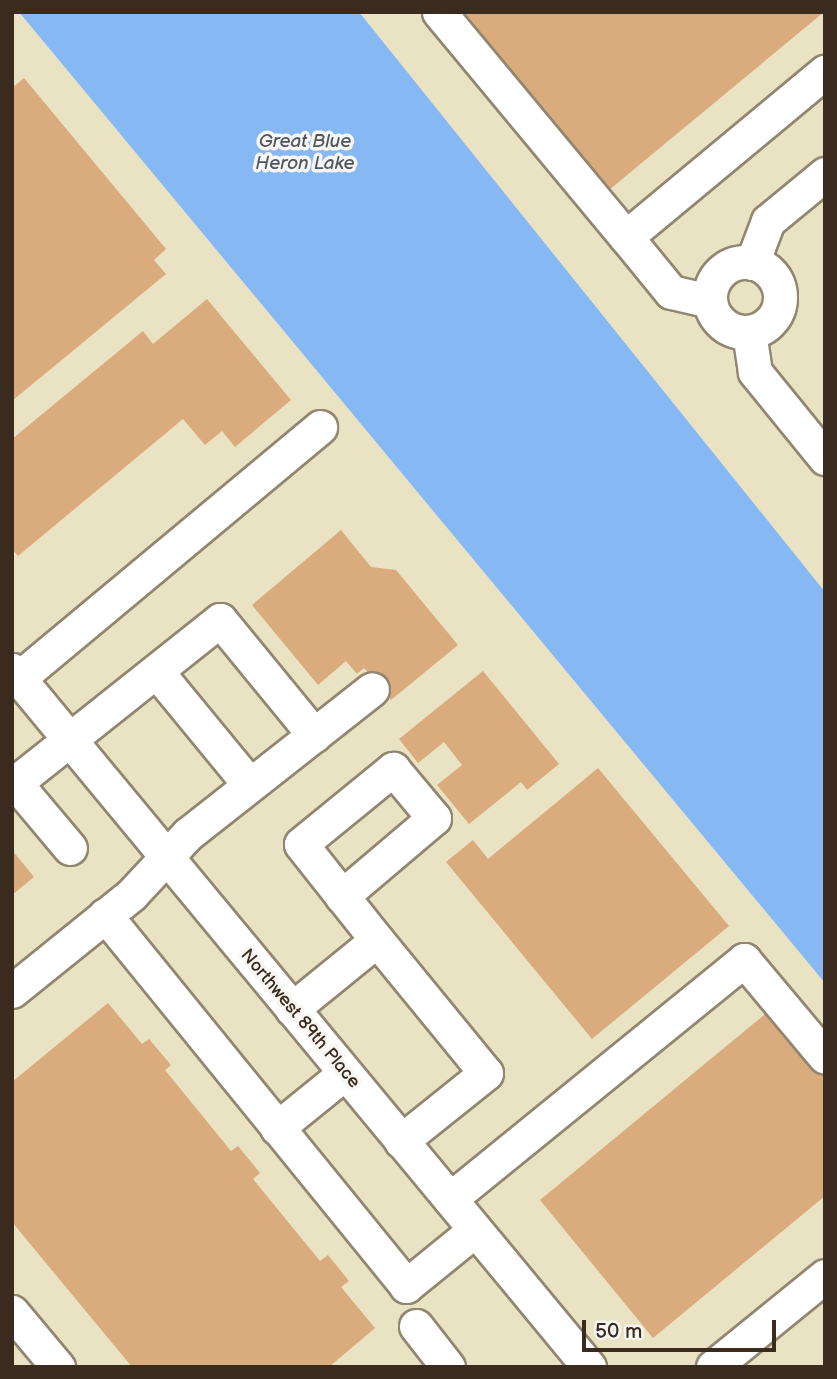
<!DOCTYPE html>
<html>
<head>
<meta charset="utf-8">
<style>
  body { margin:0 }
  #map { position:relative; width:837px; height:1379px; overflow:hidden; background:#e9e3c4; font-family:"Balsamiq Sans",sans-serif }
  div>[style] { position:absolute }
  .water>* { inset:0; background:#86b8f3 }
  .building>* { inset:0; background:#daab7c }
  .roads { filter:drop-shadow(2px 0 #928671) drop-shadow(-2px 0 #928671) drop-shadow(0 2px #928671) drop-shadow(0 -2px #928671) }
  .minor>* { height:33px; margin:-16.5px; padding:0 16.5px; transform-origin:16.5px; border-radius:16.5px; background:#fff }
  .minor>.ring { margin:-16.5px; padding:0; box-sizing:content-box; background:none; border:33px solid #fff; border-radius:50% }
  span { translate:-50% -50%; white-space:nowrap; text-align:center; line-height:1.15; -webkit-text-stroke:7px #f6f6f2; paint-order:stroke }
  .street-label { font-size:18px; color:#3b2a1e }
  .water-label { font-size:19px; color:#52555e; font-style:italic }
  .frame { position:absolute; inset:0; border:14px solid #3b2a1e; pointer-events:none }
  .scale { position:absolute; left:582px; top:1320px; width:194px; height:32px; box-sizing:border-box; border:4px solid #3b2a1e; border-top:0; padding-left:9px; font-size:21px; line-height:24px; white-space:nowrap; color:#3b2a1e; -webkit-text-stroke:5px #f6f6f2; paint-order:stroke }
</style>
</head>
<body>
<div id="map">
  <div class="water">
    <div style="clip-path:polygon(19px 12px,359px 12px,825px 592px,825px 983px)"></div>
  </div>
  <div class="building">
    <div style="clip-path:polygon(452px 12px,824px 12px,603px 195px)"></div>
    <div style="clip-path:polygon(24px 78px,166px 249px,154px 260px,166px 274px,12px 401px,12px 88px)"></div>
    <div style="clip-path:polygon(207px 299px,291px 400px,235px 447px,222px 431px,205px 445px,183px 419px,18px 556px,12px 549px,12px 439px,143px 331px,153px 344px)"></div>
    <div style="clip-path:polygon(341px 530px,371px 567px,396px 570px,458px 645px,391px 700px,364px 668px,357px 674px,346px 661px,318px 685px,252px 605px)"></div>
    <div style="clip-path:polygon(483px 671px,559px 764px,527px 790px,521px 782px,469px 824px,437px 785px,462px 765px,444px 742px,418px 763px,399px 739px)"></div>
    <div style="clip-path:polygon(598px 768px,729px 926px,592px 1039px,446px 862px,473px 840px,488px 859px)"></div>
    <div style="clip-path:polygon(12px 850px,34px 877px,12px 895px)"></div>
    <div style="clip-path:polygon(108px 1003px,142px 1044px,149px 1039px,171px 1065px,165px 1070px,231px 1151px,238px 1146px,260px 1173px,253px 1179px,320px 1261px,328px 1255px,349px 1281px,341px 1287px,375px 1328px,329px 1367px,132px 1367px,12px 1222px,12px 1082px)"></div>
    <div style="clip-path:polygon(770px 1010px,825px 1077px,825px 1196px,653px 1338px,540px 1200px)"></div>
  </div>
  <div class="roads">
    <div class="minor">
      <div style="left:439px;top:12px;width:293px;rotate:50.3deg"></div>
      <div style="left:626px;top:237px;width:259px;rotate:-39.7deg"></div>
      <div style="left:626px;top:237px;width:71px;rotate:50.7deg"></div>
      <div style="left:671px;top:292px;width:40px;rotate:13deg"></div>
      <div class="ring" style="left:710px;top:262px;width:37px;height:37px"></div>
      <div style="left:752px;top:263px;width:45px;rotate:-69.1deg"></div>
      <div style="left:768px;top:221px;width:74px;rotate:-39.5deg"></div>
      <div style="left:749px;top:332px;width:40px;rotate:81.5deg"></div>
      <div style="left:755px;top:372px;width:111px;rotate:50.9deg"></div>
      <div style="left:12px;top:670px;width:905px;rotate:50.38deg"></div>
      <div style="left:157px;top:672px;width:145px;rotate:50.6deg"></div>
      <div style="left:19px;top:678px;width:392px;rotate:-39.8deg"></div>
      <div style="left:12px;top:779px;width:90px;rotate:50deg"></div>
      <div style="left:15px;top:783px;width:262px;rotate:-38.5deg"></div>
      <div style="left:220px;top:620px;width:149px;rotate:50.7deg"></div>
      <div style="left:105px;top:915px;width:478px;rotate:50.9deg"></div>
      <div style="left:406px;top:1286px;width:89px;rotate:-39.1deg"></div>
      <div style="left:377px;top:940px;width:172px;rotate:50.7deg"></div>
      <div style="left:486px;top:1073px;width:109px;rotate:141.3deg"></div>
      <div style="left:12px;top:991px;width:154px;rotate:-38.9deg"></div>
      <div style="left:132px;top:894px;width:82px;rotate:-47deg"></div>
      <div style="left:188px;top:834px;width:234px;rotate:-38.2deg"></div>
      <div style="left:292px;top:1009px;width:109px;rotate:-39.1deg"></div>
      <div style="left:377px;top:940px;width:56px;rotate:-128.5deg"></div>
      <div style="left:342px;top:896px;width:66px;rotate:-128.3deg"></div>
      <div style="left:301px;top:844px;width:119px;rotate:-39.2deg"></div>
      <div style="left:393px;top:769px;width:64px;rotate:50.1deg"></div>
      <div style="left:434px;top:818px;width:121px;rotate:139.7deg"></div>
      <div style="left:277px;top:1128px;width:87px;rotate:-39deg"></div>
      <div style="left:450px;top:1199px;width:379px;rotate:-39.1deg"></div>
      <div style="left:744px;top:960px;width:126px;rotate:50.1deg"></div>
      <div style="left:12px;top:1312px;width:72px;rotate:50.1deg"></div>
      <div style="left:416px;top:1326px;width:52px;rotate:52deg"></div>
      <div style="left:713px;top:1367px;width:144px;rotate:-39.1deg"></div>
    </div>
  </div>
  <div class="street-label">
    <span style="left:300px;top:1019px;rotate:50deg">Northwest 89th Place</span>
  </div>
  <div class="water-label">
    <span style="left:305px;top:153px">Great Blue<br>Heron Lake</span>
  </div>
  <div class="frame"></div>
  <div class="scale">50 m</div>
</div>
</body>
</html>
